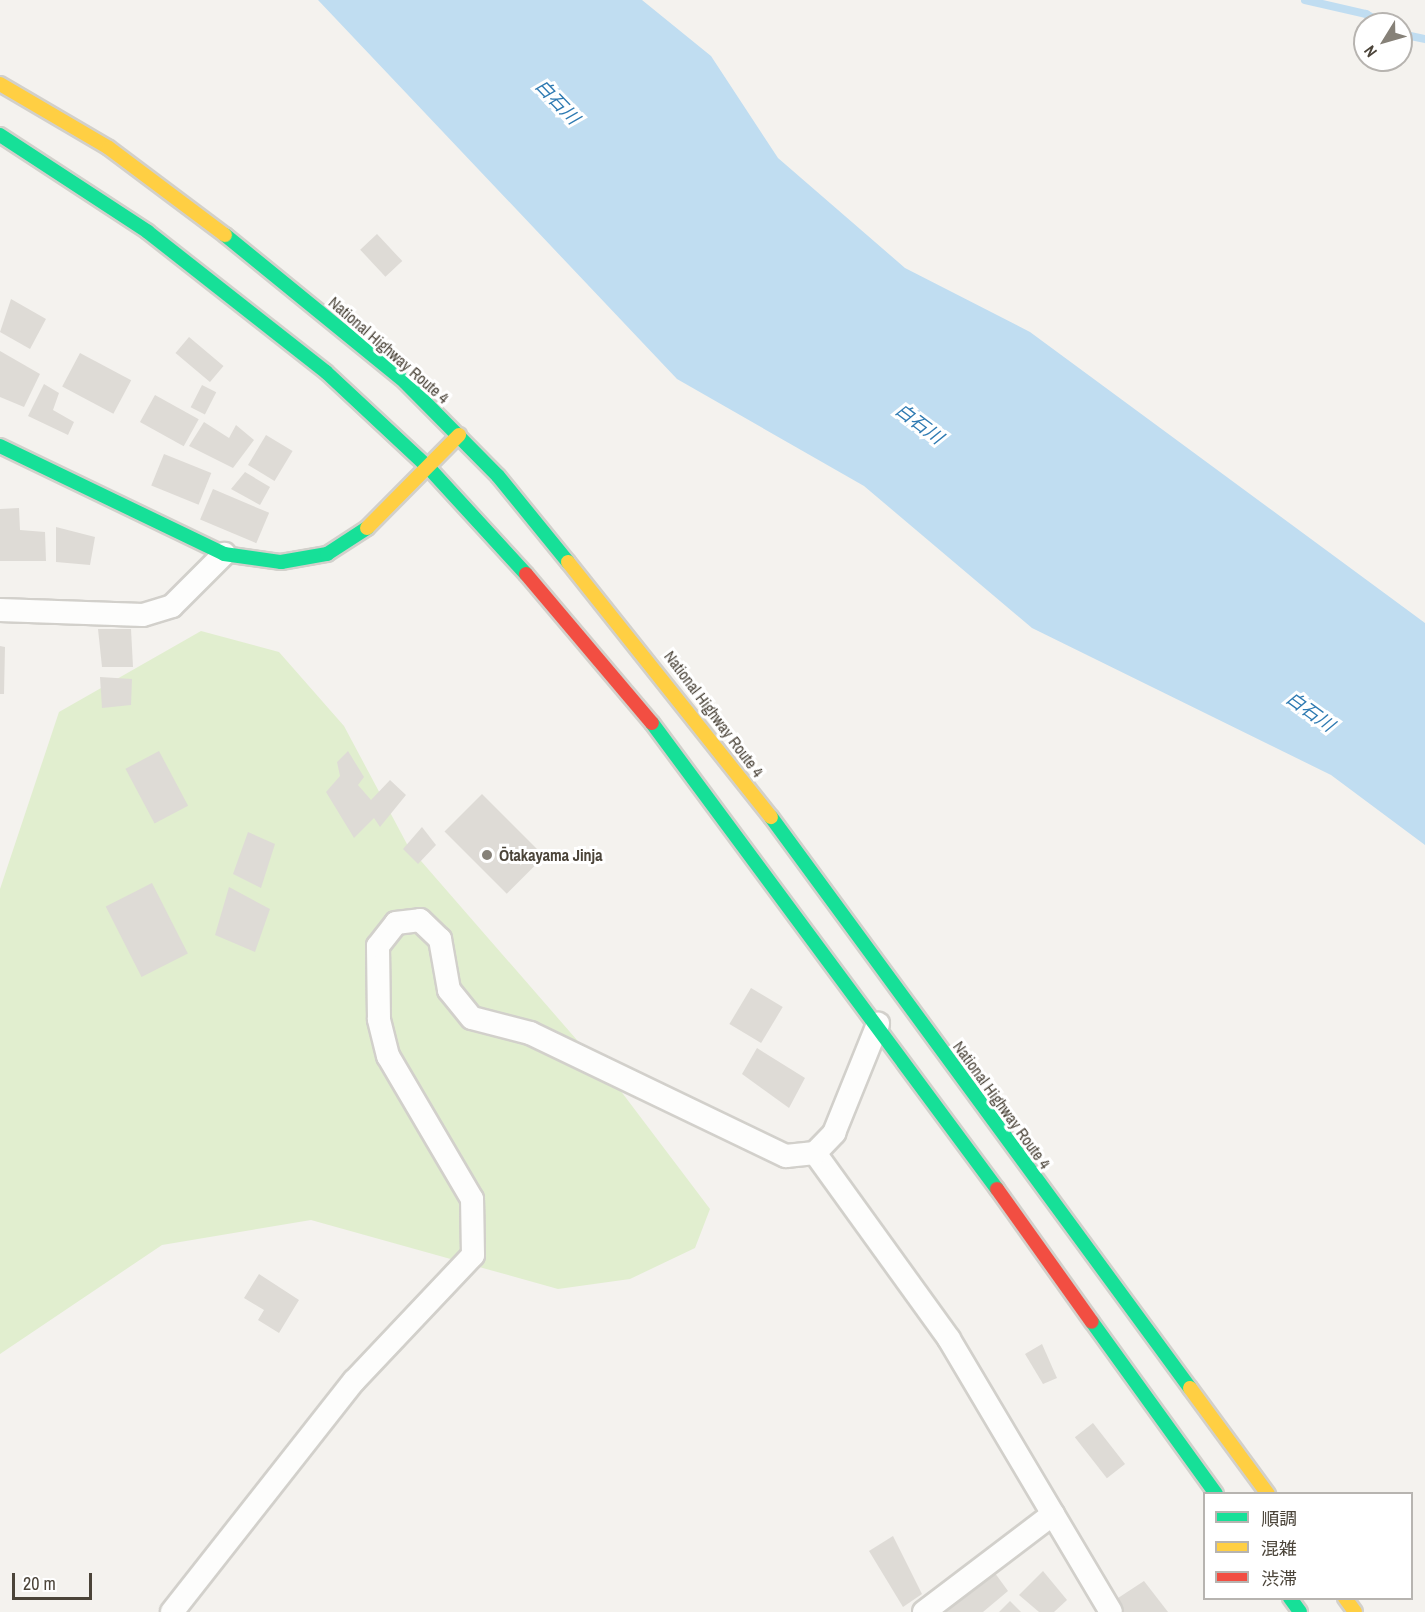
<!DOCTYPE html>
<html>
<head>
<meta charset="utf-8">
<style>
  body { margin:0 }
  #map { position:relative; width:1425px; height:1612px; overflow:hidden; background:#f4f2ee; font-family:"Archivo Narrow","Noto Sans JP",sans-serif }
  div>[style] { position:absolute }
  .green>* { inset:0; background:#e1eecf }
  .water>* { inset:0; background:#c0ddf1 }
  .stream>* { height:8px; margin:-4px; padding:0 4px; transform-origin:4px; border-radius:4px; background:#c0ddf1 }
  .building>* { inset:0; background:#dedbd6; transform-origin:0 0 }
  .roads { filter:drop-shadow(2px 0 #d2d0cb) drop-shadow(-2px 0 #d2d0cb) drop-shadow(0 2px #d2d0cb) drop-shadow(0 -2px #d2d0cb) }
  .street>* { height:22px; margin:-11px; padding:0 11px; transform-origin:11px; border-radius:11px; background:#fdfdfc }
  .fast>* { height:14px; margin:-7px; padding:0 7px; transform-origin:7px; border-radius:7px; background:#16e098 }
  .slow>* { height:14px; margin:-7px; padding:0 7px; transform-origin:7px; border-radius:7px; background:#ffcf43 }
  .jam>* { height:14px; margin:-7px; padding:0 7px; transform-origin:7px; border-radius:7px; background:#f24e42 }
  .dots>* { width:16px; height:16px; translate:-50% -50%; box-sizing:border-box; border:3px solid #fff; border-radius:50% }
  span { translate:-50% -50%; white-space:nowrap; text-align:center; line-height:1.15; -webkit-text-stroke:6px #fff; paint-order:stroke }
  .street-label { font-size:16px; color:#4b4439 }
  .poi-label { font-size:16px; color:#4b4439; font-weight:700 }
  .left { translate:0 -50%; text-align:left }
  .water-label { font-size:18px; color:#2e7ab2; font-style:italic }
  .legend { position:absolute; left:1203px; top:1492px; width:210px; height:108px; box-sizing:border-box; background:#fff; border:2px solid #b7b4b0; margin:0; padding:8px 10px; list-style:none; font-size:18px; color:#4b4439 }
  .legend li { display:flex; align-items:center; gap:12px; height:30px }
  .legend b { width:30px; border:2px solid #b7b4b0 }
  .north { position:absolute; left:1353px; top:12px; width:60px; height:60px; box-sizing:border-box; background:#fff; border:2px solid #b7b4b0; border-radius:50%; rotate:233deg; font-size:16px; font-weight:700; line-height:24px; text-align:center; color:#4b4439 }
  .north::after { content:''; display:block; margin:auto; width:21px; height:27px; background:#868178; clip-path:polygon(50% 0,100% 100%,50% 72%,0 100%) }
  .scale { position:absolute; left:12px; top:1573px; width:80px; height:27px; box-sizing:border-box; border:3px solid #4b4439; border-top:0; padding-left:8px; font-size:18px; line-height:21px; white-space:nowrap; color:#4b4439; -webkit-text-stroke:4px #fff; paint-order:stroke }
</style>
</head>
<body>
<div id="map">
  <div class="green">
    <div style="clip-path:polygon(201px 631px,279px 652px,344px 726px,408px 846px,617px 1086px,710px 1209px,695px 1248px,630px 1279px,558px 1289px,311px 1220px,162px 1245px,0 1354px,0 889px,59px 712px)"></div>
  </div>
  <div class="water">
    <div style="clip-path:polygon(318px 0,642px 0,711px 56px,778px 158px,905px 268px,1030px 332px,1425px 623px,1425px 845px,1331px 775px,1032px 628px,864px 486px,677px 379px)"></div>
  </div>
  <div class="stream">
    <div style="left:1305px;top:0;width:63px;rotate:12.9deg"></div>
    <div style="left:1366px;top:14px;width:20px;rotate:30deg"></div>
    <div style="left:1401px;top:34px;width:25px;rotate:12deg"></div>
  </div>
  <div class="building">
    <div style="left:377px;top:234px;width:37px;height:23px;rotate:47deg"></div>
    <div style="clip-path:polygon(11px 299px,46px 319px,30px 349px,0 332px)"></div>
    <div style="left:189px;top:337px;width:45px;height:21px;rotate:40deg"></div>
    <div style="clip-path:polygon(0 351px,40px 374px,24px 407px,0 397px)"></div>
    <div style="left:80px;top:353px;width:58px;height:38px;rotate:28deg"></div>
    <div style="clip-path:polygon(44px 384px,59px 393px,53px 410px,74px 422px,68px 435px,28px 416px)"></div>
    <div style="left:202px;top:385px;width:16px;height:25px;rotate:27deg"></div>
    <div style="left:155px;top:395px;width:50px;height:31px;rotate:29deg"></div>
    <div style="clip-path:polygon(204px 422px,229px 438px,236px 425px,254px 440px,233px 468px,189px 446px)"></div>
    <div style="left:266px;top:435px;width:31px;height:35px;rotate:31deg"></div>
    <div style="left:164px;top:454px;width:51px;height:34px;rotate:22deg"></div>
    <div style="clip-path:polygon(245px 472px,270px 487px,260px 505px,231px 489px)"></div>
    <div style="left:213px;top:489px;width:61px;height:33px;rotate:23deg"></div>
    <div style="clip-path:polygon(19px 508px,20px 530px,45px 532px,46px 561px,0 561px,0 509px)"></div>
    <div style="clip-path:polygon(56px 527px,95px 537px,90px 565px,56px 562px)"></div>
    <div style="clip-path:polygon(98px 629px,131px 629px,133px 667px,102px 667px)"></div>
    <div style="clip-path:polygon(0 646px,5px 647px,4px 694px,0 694px)"></div>
    <div style="clip-path:polygon(100px 677px,132px 679px,131px 705px,102px 708px)"></div>
    <div style="left:159px;top:751px;width:62px;height:38px;rotate:62deg"></div>
    <div style="clip-path:polygon(348px 751px,364px 777px,358px 785px,371px 800px,390px 780px,406px 795px,380px 827px,374px 818px,354px 838px,326px 792px,340px 776px,337px 762px)"></div>
    <div style="left:482px;top:794px;width:88px;height:53px;rotate:45deg"></div>
    <div style="clip-path:polygon(422px 827px,436px 845px,418px 864px,403px 849px)"></div>
    <div style="clip-path:polygon(248px 832px,275px 844px,261px 888px,233px 874px)"></div>
    <div style="left:152px;top:883px;width:79px;height:52px;rotate:63deg"></div>
    <div style="clip-path:polygon(229px 887px,270px 909px,255px 952px,215px 935px)"></div>
    <div style="left:751px;top:988px;width:37px;height:42px;rotate:31deg"></div>
    <div style="clip-path:polygon(757px 1048px,805px 1078px,789px 1108px,742px 1074px)"></div>
    <div style="clip-path:polygon(259px 1274px,299px 1300px,279px 1333px,258px 1320px,264px 1310px,244px 1298px)"></div>
    <div style="clip-path:polygon(1042px 1344px,1057px 1378px,1043px 1384px,1025px 1354px)"></div>
    <div style="left:1093px;top:1423px;width:52px;height:23px;rotate:52deg"></div>
    <div style="clip-path:polygon(893px 1536px,922px 1594px,903px 1607px,869px 1551px)"></div>
    <div style="clip-path:polygon(992px 1569px,1008px 1591px,983px 1612px,945px 1612px)"></div>
    <div style="clip-path:polygon(1043px 1571px,1067px 1600px,1054px 1612px,1039px 1612px,1019px 1595px)"></div>
    <div style="clip-path:polygon(1144px 1581px,1168px 1612px,1124px 1612px,1115px 1600px)"></div>
    <div style="clip-path:polygon(1010px 1601px,1021px 1612px,999px 1612px)"></div>
  </div>
  <div class="roads">
    <div class="street">
      <div style="left:0;top:610px;width:143px;rotate:2deg"></div>
      <div style="left:143px;top:615px;width:30px;rotate:-17deg"></div>
      <div style="left:172px;top:606px;width:74px;rotate:-45deg"></div>
      <div style="left:815px;top:1153px;width:229px;rotate:54.2deg"></div>
      <div style="left:949px;top:1339px;width:317px;rotate:59.3deg"></div>
      <div style="left:172px;top:1612px;width:294px;rotate:-51.8deg"></div>
      <div style="left:354px;top:1381px;width:173px;rotate:-46.6deg"></div>
      <div style="left:473px;top:1255px;width:56px;rotate:-91deg"></div>
      <div style="left:472px;top:1199px;width:166px;rotate:-120.4deg"></div>
      <div style="left:388px;top:1056px;width:38px;rotate:-104deg"></div>
      <div style="left:379px;top:1019px;width:73px;rotate:-90.8deg"></div>
      <div style="left:378px;top:946px;width:29px;rotate:-52deg"></div>
      <div style="left:396px;top:923px;width:24px;rotate:-7deg"></div>
      <div style="left:420px;top:920px;width:28px;rotate:44deg"></div>
      <div style="left:440px;top:939px;width:52px;rotate:80deg"></div>
      <div style="left:449px;top:990px;width:36px;rotate:51deg"></div>
      <div style="left:472px;top:1018px;width:60px;rotate:14.5deg"></div>
      <div style="left:530px;top:1033px;width:284px;rotate:25.7deg"></div>
      <div style="left:786px;top:1156px;width:29px;rotate:-6deg"></div>
      <div style="left:815px;top:1153px;width:28px;rotate:-46deg"></div>
      <div style="left:834px;top:1133px;width:118px;rotate:-68deg"></div>
      <div style="left:924px;top:1612px;width:162px;rotate:-37.2deg"></div>
    </div>
    <div class="fast">
      <div style="left:0;top:135px;width:177px;rotate:33.2deg"></div>
      <div style="left:148px;top:232px;width:226px;rotate:38.2deg"></div>
      <div style="left:326px;top:372px;width:139px;rotate:43deg"></div>
      <div style="left:428px;top:467px;width:145px;rotate:47.5deg"></div>
      <div style="left:225px;top:235px;width:232px;rotate:39.2deg"></div>
      <div style="left:405px;top:382px;width:132px;rotate:45.3deg"></div>
      <div style="left:498px;top:476px;width:111px;rotate:50.9deg"></div>
      <div style="left:0;top:446px;width:249px;rotate:25.7deg"></div>
      <div style="left:224px;top:554px;width:58px;rotate:8deg"></div>
      <div style="left:281px;top:562px;width:47px;rotate:-9.9deg"></div>
      <div style="left:327px;top:554px;width:48px;rotate:-33deg"></div>
      <div style="left:652px;top:723px;width:580px;rotate:53.49deg"></div>
      <div style="left:771px;top:817px;width:708px;rotate:53.73deg"></div>
      <div style="left:1092px;top:1322px;width:212px;rotate:54.2deg"></div>
      <div style="left:1290px;top:1598px;width:17px;rotate:54deg"></div>
    </div>
    <div class="slow">
      <div style="left:0;top:84px;width:126px;rotate:30.4deg"></div>
      <div style="left:109px;top:148px;width:145px;rotate:36.9deg"></div>
      <div style="left:367px;top:528px;width:131px;rotate:-45.3deg"></div>
      <div style="left:568px;top:562px;width:326px;rotate:51.5deg"></div>
      <div style="left:1190px;top:1388px;width:132px;rotate:53.7deg"></div>
      <div style="left:1345px;top:1598px;width:17px;rotate:54deg"></div>
    </div>
    <div class="jam">
      <div style="left:526px;top:574px;width:195px;rotate:49.8deg"></div>
      <div style="left:997px;top:1189px;width:163px;rotate:54.5deg"></div>
    </div>
  </div>
  <div class="dots">
    <div style="left:487px;top:855px;background:#868178"></div>
  </div>
  <div class="street-label">
    <span style="left:389px;top:350px;rotate:41deg">National Highway Route 4</span>
    <span style="left:714px;top:714px;rotate:53deg">National Highway Route 4</span>
    <span style="left:1002px;top:1105px;rotate:54deg">National Highway Route 4</span>
  </div>
  <div class="poi-label">
    <span class="left" style="left:499px;top:855px">Ōtakayama Jinja</span>
  </div>
  <div class="water-label">
    <span style="left:557px;top:102px;rotate:46deg">白石川</span>
    <span style="left:919px;top:424px;rotate:37deg">白石川</span>
    <span style="left:1310px;top:712px;rotate:36deg">白石川</span>
  </div>
  <ul class="legend">
  <li><b style="height:8px;background:#16e098"></b>順調</li>
  <li><b style="height:8px;background:#ffcf43"></b>混雑</li>
  <li><b style="height:8px;background:#f24e42"></b>渋滞</li>
  </ul>
  <div class="north">N</div>
  <div class="scale">20 m</div>
</div>
</body>
</html>
